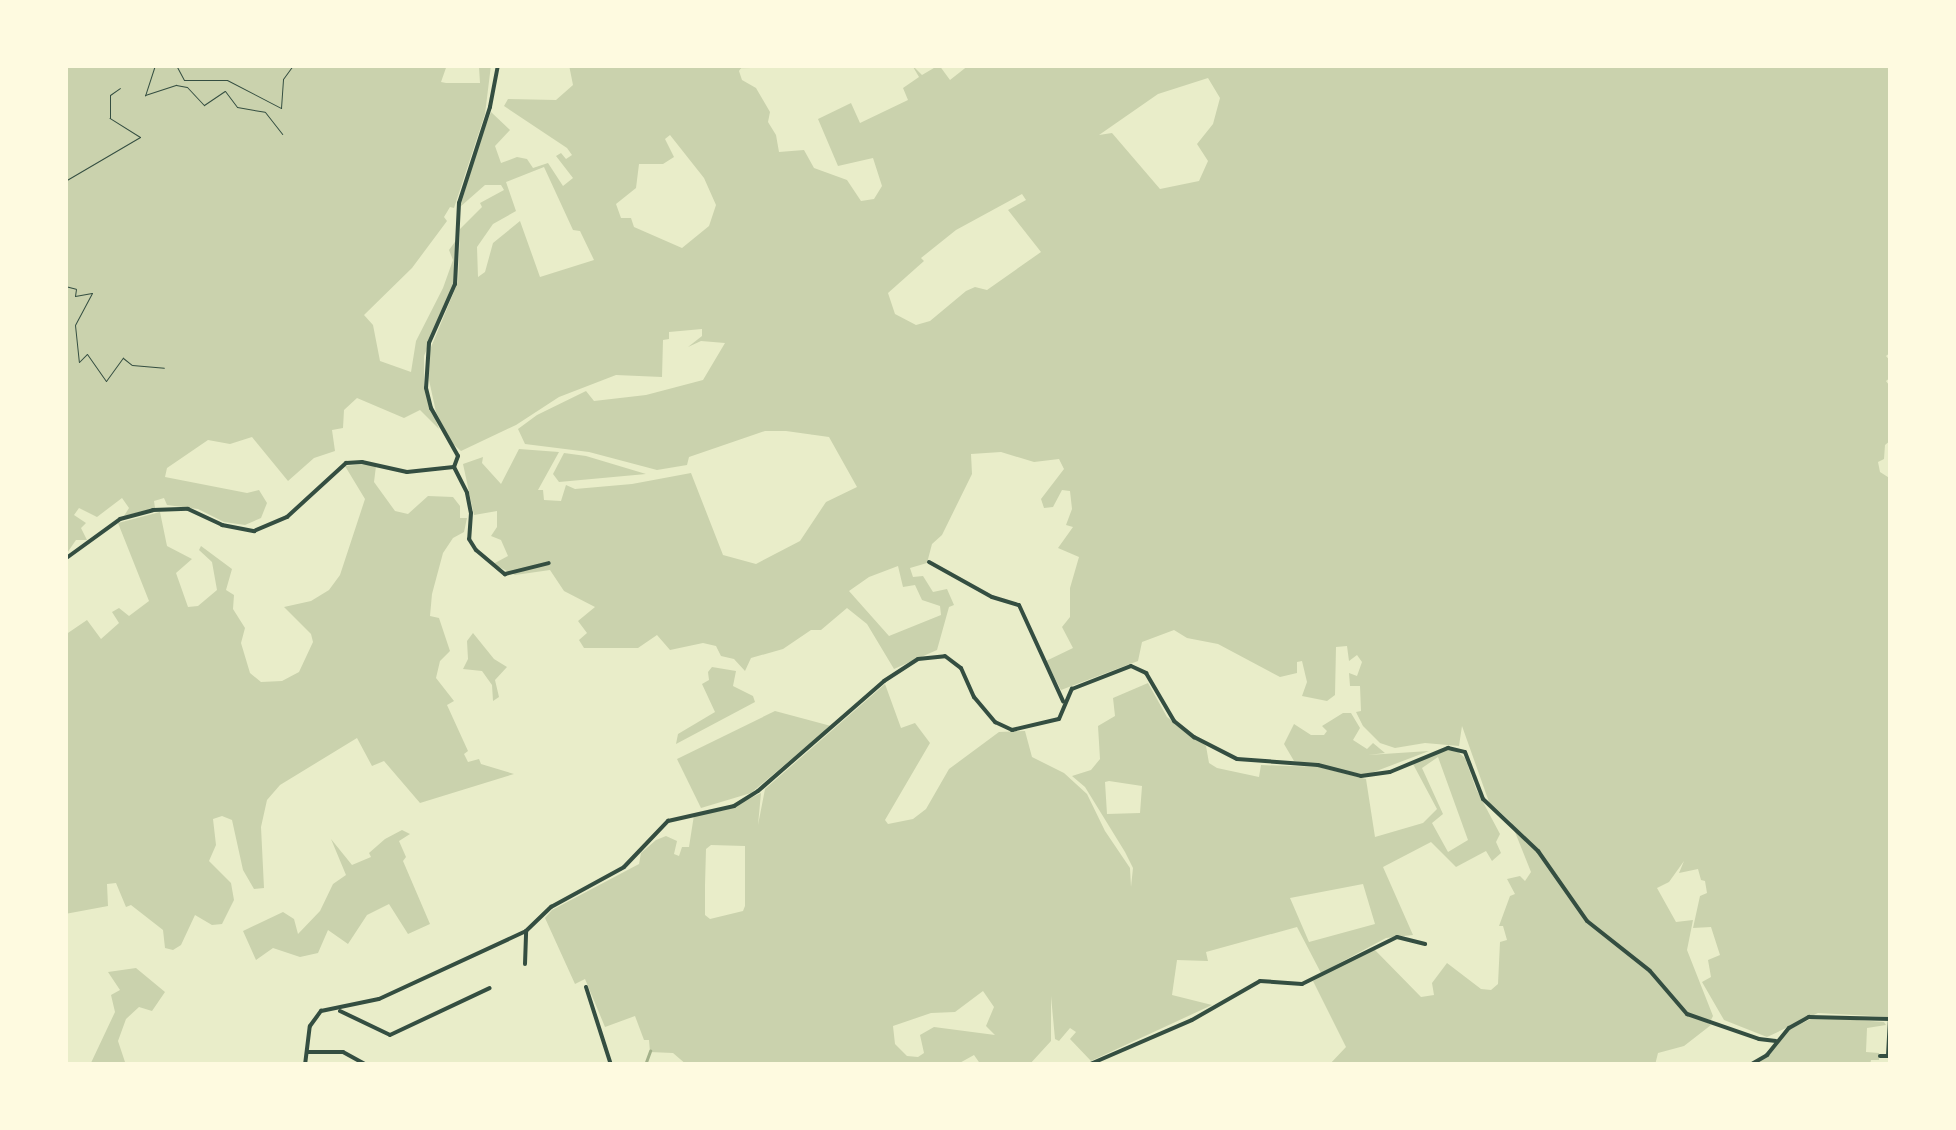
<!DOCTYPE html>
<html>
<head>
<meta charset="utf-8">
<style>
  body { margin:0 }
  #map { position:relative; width:1956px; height:1130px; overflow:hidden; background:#e9edc9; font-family:"Space Grotesk",sans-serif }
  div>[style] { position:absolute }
  .green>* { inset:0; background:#cad2ad }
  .stream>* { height:2.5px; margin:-1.25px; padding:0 1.25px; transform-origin:1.25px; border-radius:1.25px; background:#a3b18a }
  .path>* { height:1px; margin:-0.5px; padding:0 0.5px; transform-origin:0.5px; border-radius:0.5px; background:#344e41 }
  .minor>* { height:4px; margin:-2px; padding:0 2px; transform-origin:2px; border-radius:2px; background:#344e41 }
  span { translate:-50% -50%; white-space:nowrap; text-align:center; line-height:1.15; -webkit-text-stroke:10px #fefae0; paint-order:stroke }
  .frame { position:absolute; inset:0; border:68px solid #fefae0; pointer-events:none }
</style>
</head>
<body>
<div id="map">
  <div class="green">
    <div style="clip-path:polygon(65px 65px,447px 65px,441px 82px,446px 83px,480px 83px,479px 67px,474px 65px,491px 65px,485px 114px,454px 208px,450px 207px,444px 217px,447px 221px,412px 268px,364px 315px,373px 325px,380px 361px,411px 372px,416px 341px,443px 288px,453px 260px,449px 250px,457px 239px,454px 283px,424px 356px,424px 388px,439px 429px,420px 410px,404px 418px,357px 398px,344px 410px,343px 428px,332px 430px,335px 451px,314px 458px,288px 481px,252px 437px,230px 444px,208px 440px,167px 468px,165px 477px,247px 493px,259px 490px,267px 503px,261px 518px,245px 525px,224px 522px,198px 509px,167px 505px,164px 498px,154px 501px,155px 508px,124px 516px,129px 508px,122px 498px,97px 517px,79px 508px,74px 515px,86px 523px,81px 528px,87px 540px,76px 540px,65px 556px)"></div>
    <div style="clip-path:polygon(evenodd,569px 65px,743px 65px,739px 71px,742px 80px,756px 88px,770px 112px,768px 122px,776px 135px,779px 152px,804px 150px,814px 168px,847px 180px,861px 201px,874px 199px,882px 186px,873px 158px,838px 166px,818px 119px,851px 103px,860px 123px,908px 100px,903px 88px,919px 77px,912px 65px,922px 75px,939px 65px,950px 80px,969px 65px,1891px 65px,1891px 352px,1886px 356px,1891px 362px,1891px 377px,1886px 381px,1891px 388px,1891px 440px,1885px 445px,1884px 459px,1878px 462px,1880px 472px,1891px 479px,1891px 1017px,1818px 1013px,1767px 1037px,1724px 1020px,1702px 982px,1711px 977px,1708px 960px,1720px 955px,1711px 927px,1693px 928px,1700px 896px,1707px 893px,1705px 881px,1701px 880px,1698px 869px,1679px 873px,1684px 861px,1669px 882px,1657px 888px,1676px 922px,1693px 920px,1687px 950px,1713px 1016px,1711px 1020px,1699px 1018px,1711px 1025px,1684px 1046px,1658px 1053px,1655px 1065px,1329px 1065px,1346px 1047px,1313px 981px,1373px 948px,1421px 997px,1434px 995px,1432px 983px,1447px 963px,1481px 989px,1491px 990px,1498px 984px,1500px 942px,1507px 940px,1503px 926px,1499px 926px,1510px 896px,1515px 894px,1507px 879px,1520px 876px,1525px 881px,1531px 872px,1511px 822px,1489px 802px,1462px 726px,1459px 746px,1425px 743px,1395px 748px,1380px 743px,1363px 726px,1356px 712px,1361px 711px,1360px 686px,1350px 686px,1349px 673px,1357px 676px,1362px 662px,1357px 655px,1349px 661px,1347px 646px,1336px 647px,1335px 695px,1327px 701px,1302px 696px,1307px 682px,1302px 661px,1297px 662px,1297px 673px,1280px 677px,1218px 644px,1187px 638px,1174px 630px,1142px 642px,1138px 661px,1061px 690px,1046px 661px,1073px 648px,1062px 627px,1070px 617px,1070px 588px,1079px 557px,1058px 548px,1073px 527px,1066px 525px,1072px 509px,1070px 491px,1062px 490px,1053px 507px,1044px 508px,1041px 499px,1064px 469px,1059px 459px,1034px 462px,1001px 452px,971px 454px,972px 474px,942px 535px,932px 544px,927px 563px,910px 568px,913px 577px,923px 576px,933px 592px,947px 589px,954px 605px,949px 607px,937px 650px,894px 669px,867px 624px,847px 608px,821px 630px,811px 630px,783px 649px,751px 658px,745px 671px,734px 659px,721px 656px,716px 646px,703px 643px,670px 650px,657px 635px,638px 648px,584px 648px,579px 640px,587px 633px,578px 621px,595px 607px,564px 591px,550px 570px,515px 575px,493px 564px,508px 556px,501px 540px,491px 536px,497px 527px,497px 511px,474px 515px,463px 464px,483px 457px,482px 463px,501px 484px,519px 449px,559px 452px,538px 490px,543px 490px,544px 500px,561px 501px,566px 485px,575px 489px,632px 484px,691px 473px,723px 555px,756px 564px,800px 541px,826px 502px,857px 487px,829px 437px,786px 431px,765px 431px,689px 457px,687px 465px,657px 470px,589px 452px,525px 444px,518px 429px,537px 415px,586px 391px,594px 401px,646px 395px,703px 380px,725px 343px,701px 341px,688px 347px,702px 336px,702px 329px,669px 332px,669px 339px,663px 340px,662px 377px,616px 375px,559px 397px,516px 425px,461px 451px,451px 442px,436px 412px,427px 371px,429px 352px,458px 282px,460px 229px,482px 207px,480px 203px,504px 190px,501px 185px,485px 185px,460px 207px,479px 144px,491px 112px,510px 130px,495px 146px,501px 163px,517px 157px,527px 159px,533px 168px,548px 163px,563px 186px,573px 178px,556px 156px,561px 153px,566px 159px,572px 155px,567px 148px,504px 106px,508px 99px,556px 100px,573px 85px,569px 65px,1208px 78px,1220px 98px,1213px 124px,1197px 144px,1208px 161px,1199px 181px,1160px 189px,1112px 133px,1099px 135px,1158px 94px,1208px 78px,569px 65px,670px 135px,704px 178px,716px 205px,709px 226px,682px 248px,634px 227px,631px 218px,621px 218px,616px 204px,636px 188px,639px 164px,663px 164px,674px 157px,665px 139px,670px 135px,569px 65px,544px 167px,573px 230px,580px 231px,594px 260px,540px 277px,520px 221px,493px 243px,485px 272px,478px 277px,477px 247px,493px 224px,516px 211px,506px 182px,544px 167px,569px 65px,1022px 194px,1026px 200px,1008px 210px,1041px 252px,987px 290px,975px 287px,966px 291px,930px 321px,916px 325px,895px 314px,888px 293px,924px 261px,921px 258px,956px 230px,1022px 194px,569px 65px,898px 566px,903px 587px,915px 585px,922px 600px,940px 606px,941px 615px,889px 636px,849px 591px,869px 577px,898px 566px)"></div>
    <div style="clip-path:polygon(564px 453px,586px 456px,646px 474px,559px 482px,553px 474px)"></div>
    <div style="clip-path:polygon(366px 464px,376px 466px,374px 482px,395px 511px,408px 514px,428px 496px,453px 497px,460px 506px,460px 518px,467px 518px,464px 532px,453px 538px,443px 553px,432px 594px,430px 616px,439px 618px,450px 651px,440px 661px,436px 678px,454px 701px,447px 705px,468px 751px,464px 754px,468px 762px,479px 759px,481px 764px,514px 774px,420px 803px,384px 761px,372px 766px,357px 738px,280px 785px,267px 800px,261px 827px,264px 888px,254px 889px,243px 870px,232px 820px,222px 816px,213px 819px,216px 845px,209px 861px,231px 883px,234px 900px,222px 924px,212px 925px,195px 915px,181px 945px,173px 950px,165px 948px,163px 930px,131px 905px,126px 907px,116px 883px,107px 884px,108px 906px,65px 914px,65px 635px,87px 620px,101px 639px,119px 623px,112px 612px,119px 608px,129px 616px,149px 601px,118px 523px,160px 512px,167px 546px,192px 559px,176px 573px,188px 607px,198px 606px,217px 590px,212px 562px,199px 550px,201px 546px,232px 569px,226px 590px,234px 595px,233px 609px,245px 628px,241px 643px,250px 673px,261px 682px,282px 681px,299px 672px,313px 642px,311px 634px,284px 607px,311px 601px,329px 590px,340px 575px,365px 499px,345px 466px)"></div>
    <div style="clip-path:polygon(473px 633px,494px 659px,507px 667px,495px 680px,499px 697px,493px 701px,492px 685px,482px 671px,463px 669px,468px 659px,467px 641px)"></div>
    <div style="clip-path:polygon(712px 667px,736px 671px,733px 686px,753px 696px,755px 702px,676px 744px,678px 734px,715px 712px,702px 684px,709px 680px,708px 672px)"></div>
    <div style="clip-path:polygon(evenodd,1148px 683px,1167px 717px,1206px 746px,1209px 763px,1217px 768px,1259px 777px,1261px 765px,1319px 767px,1366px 779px,1375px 837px,1423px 823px,1437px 809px,1413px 764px,1445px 750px,1457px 751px,1465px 758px,1476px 789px,1500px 834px,1496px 842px,1501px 853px,1492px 861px,1486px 851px,1456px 867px,1431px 842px,1383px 867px,1413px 935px,1386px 938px,1321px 973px,1297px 927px,1206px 952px,1208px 961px,1177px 960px,1172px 995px,1212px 1005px,1091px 1061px,1070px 1039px,1076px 1032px,1070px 1028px,1059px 1041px,1055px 1039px,1051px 996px,1051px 1041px,1029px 1065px,981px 1065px,974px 1055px,956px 1065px,687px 1065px,673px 1053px,650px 1052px,649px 1040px,644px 1040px,635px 1016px,605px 1027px,585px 979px,575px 984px,545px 918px,552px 910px,639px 864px,641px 853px,656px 840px,666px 836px,677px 841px,674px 854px,679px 856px,682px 847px,689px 847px,694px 815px,726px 810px,761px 793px,758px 825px,765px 789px,885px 684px,901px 728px,915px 723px,930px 743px,885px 820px,888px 824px,913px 819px,926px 809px,949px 769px,999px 732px,1025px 731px,1032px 757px,1064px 773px,1087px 794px,1105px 831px,1130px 868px,1131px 887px,1133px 868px,1125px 852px,1085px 787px,1072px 776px,1091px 770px,1100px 759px,1098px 726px,1115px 716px,1113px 698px,1148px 683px,1438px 757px,1468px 840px,1448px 852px,1432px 823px,1443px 814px,1422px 768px,1438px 757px,1148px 683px,1109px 781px,1142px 786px,1140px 813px,1107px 814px,1105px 782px,1109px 781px,1148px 683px,711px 845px,745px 846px,745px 906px,743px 911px,710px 919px,705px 915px,705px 885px,706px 849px,711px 845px,1148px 683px,1363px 884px,1375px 924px,1309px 942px,1290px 898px,1363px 884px,1148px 683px,983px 991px,994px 1007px,986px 1026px,995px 1035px,934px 1027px,920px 1035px,924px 1053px,918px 1057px,907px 1056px,895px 1044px,893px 1026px,931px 1013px,955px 1012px,983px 991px)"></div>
    <div style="clip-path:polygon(775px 711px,831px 726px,751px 793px,701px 808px,677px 759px)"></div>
    <div style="clip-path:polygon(1343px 713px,1351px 713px,1360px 728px,1353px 740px,1367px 749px,1373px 743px,1385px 753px,1368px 755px,1429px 751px,1366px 775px,1294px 761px,1284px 744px,1294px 724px,1311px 735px,1324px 735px,1327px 731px,1322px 726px)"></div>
    <div style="clip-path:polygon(402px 830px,410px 834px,399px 841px,406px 857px,403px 861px,430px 924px,408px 934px,389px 904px,367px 915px,348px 944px,328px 930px,318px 953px,300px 957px,273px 948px,256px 960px,243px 931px,283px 912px,294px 919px,298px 934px,320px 911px,333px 884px,346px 875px,331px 839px,352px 865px,371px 857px,369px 853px,385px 839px)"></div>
    <div style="clip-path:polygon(136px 968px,165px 992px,152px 1011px,139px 1007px,126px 1019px,118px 1041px,126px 1065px,90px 1065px,115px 1012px,111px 995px,120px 990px,108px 972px)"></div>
    <div style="clip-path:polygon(1815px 1017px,1884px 1022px,1886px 1025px,1867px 1028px,1866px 1052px,1879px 1053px,1879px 1060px,1871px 1060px,1870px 1065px,1754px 1065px,1790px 1029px)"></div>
  </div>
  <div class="stream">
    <div style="left:645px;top:1065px;width:15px;rotate:-70deg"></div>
  </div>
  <div class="path">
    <div style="left:155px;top:65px;width:32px;rotate:108deg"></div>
    <div style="left:145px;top:95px;width:33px;rotate:-18deg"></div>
    <div style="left:176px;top:85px;width:11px;rotate:10deg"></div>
    <div style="left:187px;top:87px;width:25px;rotate:47deg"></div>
    <div style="left:204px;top:105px;width:25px;rotate:-34deg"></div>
    <div style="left:225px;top:91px;width:20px;rotate:53deg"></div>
    <div style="left:237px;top:107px;width:28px;rotate:10deg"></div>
    <div style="left:265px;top:112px;width:28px;rotate:52deg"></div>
    <div style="left:176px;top:65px;width:17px;rotate:62deg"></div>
    <div style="left:184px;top:80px;width:43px"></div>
    <div style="left:227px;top:80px;width:61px;rotate:27.4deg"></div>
    <div style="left:281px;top:108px;width:29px;rotate:-86deg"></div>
    <div style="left:283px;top:79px;width:17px;rotate:-54deg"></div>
    <div style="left:65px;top:181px;width:87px;rotate:-30.4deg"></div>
    <div style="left:140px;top:137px;width:36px;rotate:-148deg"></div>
    <div style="left:110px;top:118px;width:23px;rotate:-90deg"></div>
    <div style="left:110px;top:95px;width:12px;rotate:-35deg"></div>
    <div style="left:65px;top:286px;width:11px;rotate:15deg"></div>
    <div style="left:76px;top:289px;width:7px;rotate:98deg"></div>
    <div style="left:75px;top:296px;width:17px;rotate:-10deg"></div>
    <div style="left:92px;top:293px;width:36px;rotate:118deg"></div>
    <div style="left:75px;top:325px;width:37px;rotate:84deg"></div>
    <div style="left:79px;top:362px;width:11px;rotate:-45deg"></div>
    <div style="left:87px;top:354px;width:33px;rotate:55deg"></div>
    <div style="left:106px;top:381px;width:29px;rotate:-54deg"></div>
    <div style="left:123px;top:358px;width:11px;rotate:38deg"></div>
    <div style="left:132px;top:365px;width:32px;rotate:5deg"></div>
  </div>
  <div class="minor">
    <div style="left:498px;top:65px;width:43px;rotate:100.8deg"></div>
    <div style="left:490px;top:107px;width:101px;rotate:107.9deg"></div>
    <div style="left:459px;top:203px;width:81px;rotate:92.8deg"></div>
    <div style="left:455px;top:284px;width:64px;rotate:113.8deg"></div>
    <div style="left:429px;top:343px;width:45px;rotate:93.8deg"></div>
    <div style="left:426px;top:388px;width:21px;rotate:76deg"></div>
    <div style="left:431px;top:408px;width:55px;rotate:60.6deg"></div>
    <div style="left:458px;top:456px;width:12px;rotate:110deg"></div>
    <div style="left:454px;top:467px;width:29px;rotate:63deg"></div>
    <div style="left:467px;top:493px;width:20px;rotate:79deg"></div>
    <div style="left:471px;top:513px;width:26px;rotate:94deg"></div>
    <div style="left:469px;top:539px;width:13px;rotate:58deg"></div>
    <div style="left:476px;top:550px;width:38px;rotate:40deg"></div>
    <div style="left:505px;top:574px;width:45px;rotate:-14deg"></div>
    <div style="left:65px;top:559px;width:68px;rotate:-36deg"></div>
    <div style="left:120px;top:519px;width:34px;rotate:-15deg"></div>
    <div style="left:153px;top:510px;width:35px;rotate:-2deg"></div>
    <div style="left:188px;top:509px;width:38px;rotate:25deg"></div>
    <div style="left:222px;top:525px;width:33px;rotate:11deg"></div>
    <div style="left:254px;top:531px;width:36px;rotate:-23deg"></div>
    <div style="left:287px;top:517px;width:80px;rotate:-42.5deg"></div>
    <div style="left:346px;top:463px;width:16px;rotate:-4deg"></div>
    <div style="left:362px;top:462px;width:46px;rotate:12.5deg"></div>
    <div style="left:407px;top:472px;width:47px;rotate:-6.1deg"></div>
    <div style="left:929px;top:562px;width:72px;rotate:29.1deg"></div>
    <div style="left:992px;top:597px;width:28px;rotate:17deg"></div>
    <div style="left:1019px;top:605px;width:106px;rotate:65.4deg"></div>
    <div style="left:525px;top:964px;width:33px;rotate:-88deg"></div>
    <div style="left:586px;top:987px;width:82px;rotate:72.2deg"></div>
    <div style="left:340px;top:1011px;width:55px;rotate:25.6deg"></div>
    <div style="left:390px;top:1035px;width:110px;rotate:-25.2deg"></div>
    <div style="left:307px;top:1052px;width:36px"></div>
    <div style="left:343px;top:1052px;width:26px;rotate:29deg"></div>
    <div style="left:1880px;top:1056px;width:8px"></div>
    <div style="left:1888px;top:1056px;width:37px;rotate:-87deg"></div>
    <div style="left:305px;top:1065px;width:39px;rotate:-83deg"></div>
    <div style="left:310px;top:1026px;width:19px;rotate:-54deg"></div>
    <div style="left:321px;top:1011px;width:59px;rotate:-11.7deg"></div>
    <div style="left:379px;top:999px;width:162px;rotate:-24.8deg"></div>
    <div style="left:526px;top:931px;width:35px;rotate:-44deg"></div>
    <div style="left:551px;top:907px;width:83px;rotate:-28.7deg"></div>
    <div style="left:624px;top:867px;width:64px;rotate:-46.3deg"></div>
    <div style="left:668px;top:821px;width:68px;rotate:-12.8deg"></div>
    <div style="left:734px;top:806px;width:28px;rotate:-32deg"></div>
    <div style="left:758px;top:791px;width:167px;rotate:-41.1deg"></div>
    <div style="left:884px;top:681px;width:40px;rotate:-32.9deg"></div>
    <div style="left:918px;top:659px;width:27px;rotate:-6deg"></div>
    <div style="left:945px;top:656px;width:20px;rotate:37deg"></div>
    <div style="left:961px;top:668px;width:32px;rotate:66deg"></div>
    <div style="left:974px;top:697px;width:33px;rotate:50deg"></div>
    <div style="left:995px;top:722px;width:19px;rotate:25deg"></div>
    <div style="left:1012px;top:730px;width:48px;rotate:-13.2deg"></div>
    <div style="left:1059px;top:719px;width:33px;rotate:-67deg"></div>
    <div style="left:1072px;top:689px;width:63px;rotate:-21.3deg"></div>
    <div style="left:1131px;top:666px;width:17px;rotate:25deg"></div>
    <div style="left:1146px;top:673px;width:56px;rotate:59.7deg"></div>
    <div style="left:1174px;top:721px;width:26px;rotate:39deg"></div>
    <div style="left:1194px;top:737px;width:48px;rotate:27.1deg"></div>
    <div style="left:1237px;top:759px;width:81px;rotate:4.2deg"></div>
    <div style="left:1318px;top:765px;width:44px;rotate:14.3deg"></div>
    <div style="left:1361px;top:776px;width:29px;rotate:-8deg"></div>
    <div style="left:1390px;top:772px;width:63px;rotate:-22.5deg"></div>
    <div style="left:1448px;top:748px;width:17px;rotate:13deg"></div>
    <div style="left:1465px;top:752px;width:50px;rotate:69deg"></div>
    <div style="left:1483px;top:799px;width:76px;rotate:43.4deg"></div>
    <div style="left:1538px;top:851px;width:85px;rotate:55deg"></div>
    <div style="left:1587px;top:921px;width:80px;rotate:38.4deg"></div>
    <div style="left:1650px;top:971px;width:57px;rotate:49.3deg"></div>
    <div style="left:1687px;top:1014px;width:76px;rotate:19.1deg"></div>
    <div style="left:1759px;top:1039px;width:17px;rotate:7deg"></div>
    <div style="left:1088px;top:1065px;width:113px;rotate:-23.4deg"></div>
    <div style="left:1192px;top:1020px;width:78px;rotate:-29.8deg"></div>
    <div style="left:1260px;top:981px;width:42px;rotate:4.1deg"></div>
    <div style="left:1302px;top:984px;width:106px;rotate:-26.3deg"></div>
    <div style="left:1397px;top:937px;width:29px;rotate:14deg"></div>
    <div style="left:1750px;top:1065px;width:20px;rotate:-30deg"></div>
    <div style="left:1767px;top:1055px;width:35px;rotate:-51deg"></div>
    <div style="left:1789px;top:1028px;width:23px;rotate:-29deg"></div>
    <div style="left:1809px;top:1017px;width:82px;rotate:1.4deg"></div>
  </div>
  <div class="frame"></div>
</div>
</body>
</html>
